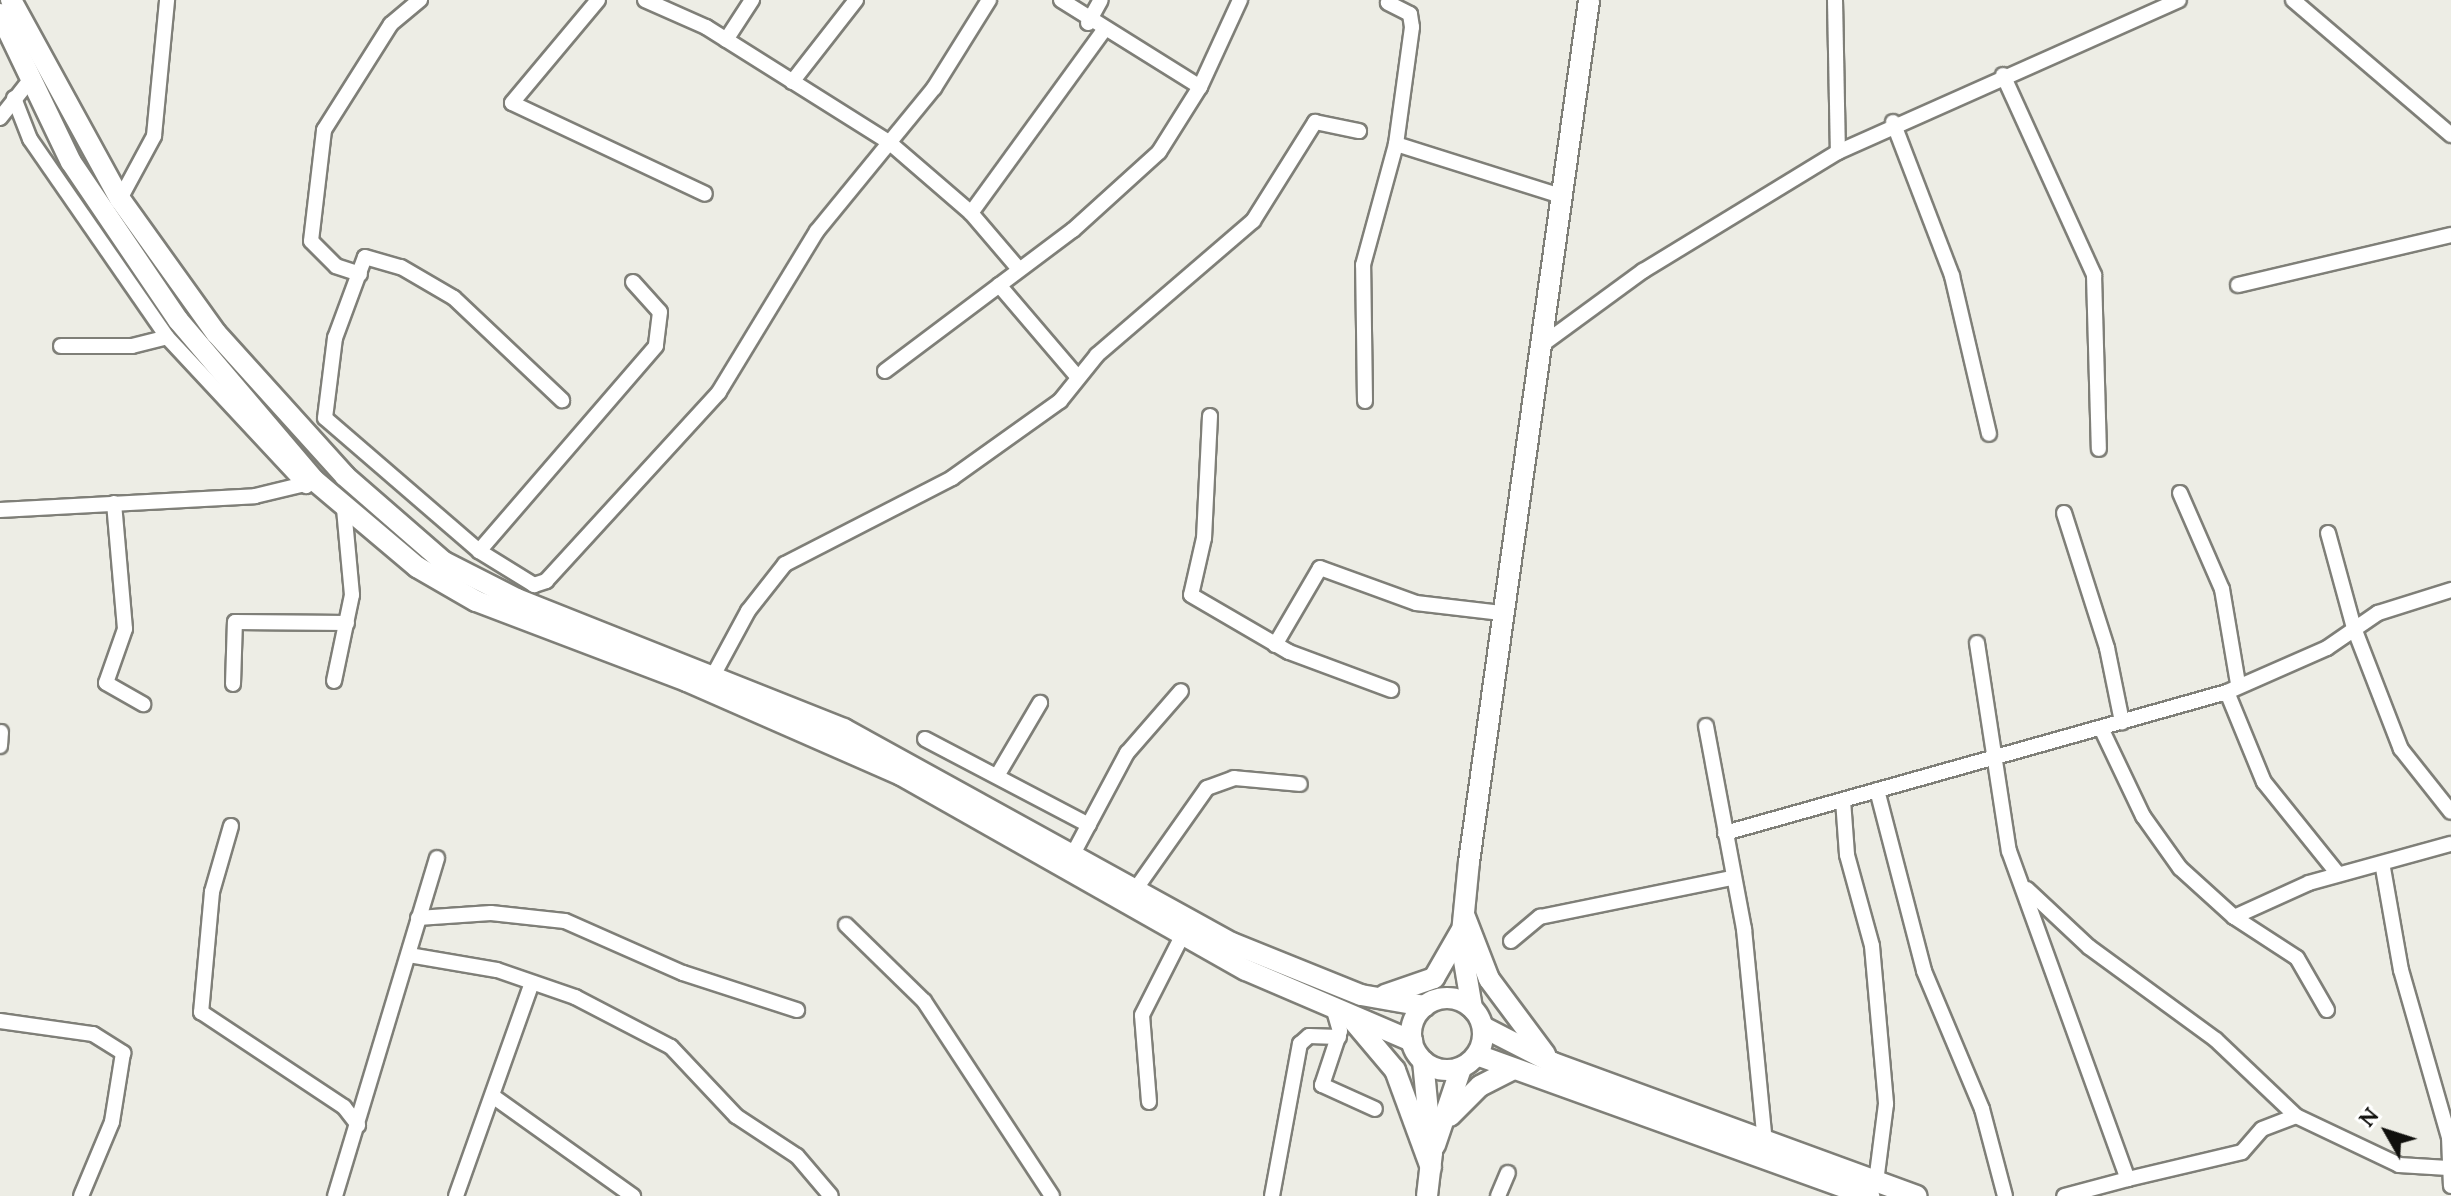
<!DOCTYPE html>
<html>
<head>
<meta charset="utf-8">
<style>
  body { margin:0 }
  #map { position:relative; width:2451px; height:1196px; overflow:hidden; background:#edede5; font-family:Lora,serif }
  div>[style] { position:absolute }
  .roads { filter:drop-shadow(2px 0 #7f7f78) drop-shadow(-2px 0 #7f7f78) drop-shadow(0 2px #7f7f78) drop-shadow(0 -2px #7f7f78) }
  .minor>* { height:14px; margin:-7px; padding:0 7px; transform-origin:7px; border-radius:7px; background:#fff }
  .secondary>* { height:20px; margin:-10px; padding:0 10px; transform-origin:10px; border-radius:10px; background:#fff }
  .secondary>.ring { margin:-10px; padding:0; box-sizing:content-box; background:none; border:20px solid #fff; border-radius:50% }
  span { translate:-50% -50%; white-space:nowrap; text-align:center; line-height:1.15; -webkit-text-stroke:8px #fffffe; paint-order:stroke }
  .north { position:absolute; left:2347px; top:1092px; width:80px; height:80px; -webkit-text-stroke:6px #fffffe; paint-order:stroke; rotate:309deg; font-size:22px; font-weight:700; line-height:32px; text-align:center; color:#10100d }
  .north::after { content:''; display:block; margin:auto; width:28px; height:36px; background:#10100d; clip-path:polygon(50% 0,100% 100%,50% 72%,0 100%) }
</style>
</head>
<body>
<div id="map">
  <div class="roads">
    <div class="minor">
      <div style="left:598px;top:0;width:134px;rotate:129.9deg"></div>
      <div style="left:512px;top:103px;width:213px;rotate:25.2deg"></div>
      <div style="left:645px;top:0;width:67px;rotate:23.9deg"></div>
      <div style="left:706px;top:27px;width:218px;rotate:32.2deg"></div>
      <div style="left:890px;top:143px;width:107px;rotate:40.8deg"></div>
      <div style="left:971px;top:213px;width:72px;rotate:49.5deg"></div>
      <div style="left:1061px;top:0;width:164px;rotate:32deg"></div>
      <div style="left:1835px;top:0;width:152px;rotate:88.9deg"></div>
      <div style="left:2293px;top:0;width:208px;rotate:40.5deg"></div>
      <div style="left:1088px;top:23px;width:26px;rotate:-61deg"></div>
      <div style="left:726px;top:40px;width:48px;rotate:-57deg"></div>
      <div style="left:2003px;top:75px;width:220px;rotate:65.5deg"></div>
      <div style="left:2094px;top:275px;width:174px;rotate:88.4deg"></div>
      <div style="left:792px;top:82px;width:104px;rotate:-52deg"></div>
      <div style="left:14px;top:98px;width:44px;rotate:68.7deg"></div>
      <div style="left:30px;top:139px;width:241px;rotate:55.3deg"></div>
      <div style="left:167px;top:337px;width:204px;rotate:47deg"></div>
      <div style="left:0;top:118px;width:48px;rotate:-51.7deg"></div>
      <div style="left:1893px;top:122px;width:165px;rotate:69deg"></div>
      <div style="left:1952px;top:276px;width:162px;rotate:76.8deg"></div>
      <div style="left:1396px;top:144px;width:173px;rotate:17.5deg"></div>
      <div style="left:120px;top:199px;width:72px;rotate:-61.6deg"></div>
      <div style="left:154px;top:136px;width:137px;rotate:-84.5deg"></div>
      <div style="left:971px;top:213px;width:225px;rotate:-54deg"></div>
      <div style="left:360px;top:274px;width:25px;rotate:-162deg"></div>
      <div style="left:336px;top:266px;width:35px;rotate:-135deg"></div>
      <div style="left:311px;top:241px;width:112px;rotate:-83.3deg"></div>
      <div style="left:324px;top:130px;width:125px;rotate:-57.7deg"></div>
      <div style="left:391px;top:24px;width:38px;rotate:-40deg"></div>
      <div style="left:633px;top:282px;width:40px;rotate:48deg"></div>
      <div style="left:660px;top:312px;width:34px;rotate:97deg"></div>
      <div style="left:656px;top:346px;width:271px;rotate:130.8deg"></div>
      <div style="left:479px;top:551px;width:65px;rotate:31.7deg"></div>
      <div style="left:534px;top:585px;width:13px;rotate:-18deg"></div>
      <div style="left:546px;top:581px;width:256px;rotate:-47.5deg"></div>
      <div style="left:719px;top:392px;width:188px;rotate:-58.7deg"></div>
      <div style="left:817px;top:231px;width:185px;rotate:-50.7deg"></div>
      <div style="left:934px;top:88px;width:104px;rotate:-58deg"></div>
      <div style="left:999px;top:285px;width:118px;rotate:49.5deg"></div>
      <div style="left:2238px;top:285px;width:219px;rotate:-13.2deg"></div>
      <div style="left:61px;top:346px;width:71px"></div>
      <div style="left:132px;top:346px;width:36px;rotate:-14deg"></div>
      <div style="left:1539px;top:347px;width:129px;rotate:-36.2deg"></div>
      <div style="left:1643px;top:271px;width:228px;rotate:-31.4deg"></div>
      <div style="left:1838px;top:152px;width:373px;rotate:-24deg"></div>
      <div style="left:885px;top:371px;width:235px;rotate:-36.9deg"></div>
      <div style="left:1073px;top:230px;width:116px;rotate:-42.2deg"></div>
      <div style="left:1159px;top:152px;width:77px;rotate:-57.8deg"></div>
      <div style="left:1200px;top:87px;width:96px;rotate:-65.3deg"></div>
      <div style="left:1365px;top:401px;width:136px;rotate:-90.8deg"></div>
      <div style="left:1363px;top:265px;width:125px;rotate:-74.7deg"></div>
      <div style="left:1396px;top:144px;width:118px;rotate:-82.2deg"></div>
      <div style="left:1412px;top:27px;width:13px;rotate:-99deg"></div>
      <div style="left:1410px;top:14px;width:25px;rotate:-153deg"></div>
      <div style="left:1210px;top:416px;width:122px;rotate:92.8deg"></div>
      <div style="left:1204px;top:538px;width:58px;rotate:102.8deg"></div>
      <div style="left:1191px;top:595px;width:113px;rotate:30.2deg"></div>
      <div style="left:1289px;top:652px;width:109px;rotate:20.4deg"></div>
      <div style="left:2180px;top:493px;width:105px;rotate:66.4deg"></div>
      <div style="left:2222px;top:589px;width:96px;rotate:80.4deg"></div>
      <div style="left:114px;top:503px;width:126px;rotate:85deg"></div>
      <div style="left:125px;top:629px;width:57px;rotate:109.4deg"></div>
      <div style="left:106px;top:683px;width:43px;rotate:29.6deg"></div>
      <div style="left:0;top:510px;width:255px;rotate:-3.1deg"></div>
      <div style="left:255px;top:496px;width:56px;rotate:-13.5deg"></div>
      <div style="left:2064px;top:513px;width:142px;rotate:72.3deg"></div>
      <div style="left:2107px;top:648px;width:76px;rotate:78.5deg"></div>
      <div style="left:2328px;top:533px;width:98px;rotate:74.7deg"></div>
      <div style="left:2354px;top:628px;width:130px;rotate:68.8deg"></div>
      <div style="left:2401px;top:749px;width:80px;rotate:51.6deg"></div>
      <div style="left:479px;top:551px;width:203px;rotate:-139.2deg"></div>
      <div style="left:325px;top:418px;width:81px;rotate:-82.9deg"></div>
      <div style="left:335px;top:338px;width:86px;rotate:-69.7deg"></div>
      <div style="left:365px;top:257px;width:37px;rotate:16deg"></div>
      <div style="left:401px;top:267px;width:61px;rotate:30.3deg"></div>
      <div style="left:454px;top:298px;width:149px;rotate:43.4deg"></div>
      <div style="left:1977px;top:643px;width:210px;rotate:81.3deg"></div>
      <div style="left:2009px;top:851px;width:349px;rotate:70.1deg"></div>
      <div style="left:2128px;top:1179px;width:66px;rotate:165.1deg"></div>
      <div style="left:1275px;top:645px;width:89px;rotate:-59.7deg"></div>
      <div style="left:1320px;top:568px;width:102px;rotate:20deg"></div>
      <div style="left:1416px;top:603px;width:86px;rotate:6.7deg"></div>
      <div style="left:714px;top:674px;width:72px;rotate:-61.6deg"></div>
      <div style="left:748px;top:611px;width:60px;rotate:-51.8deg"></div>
      <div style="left:785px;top:564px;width:188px;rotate:-27.2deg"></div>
      <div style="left:952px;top:478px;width:133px;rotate:-35.5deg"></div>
      <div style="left:1060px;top:401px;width:59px;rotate:-51.2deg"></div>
      <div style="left:1097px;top:355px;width:206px;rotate:-40.7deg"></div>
      <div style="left:1253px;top:221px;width:117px;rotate:-57.9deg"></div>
      <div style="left:1315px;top:122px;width:45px;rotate:11.6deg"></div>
      <div style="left:334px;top:681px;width:88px;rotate:-78.2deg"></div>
      <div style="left:352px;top:595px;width:87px;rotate:-95.3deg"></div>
      <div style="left:233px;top:684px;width:62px;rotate:-88.2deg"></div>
      <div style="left:235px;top:622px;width:112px;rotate:0.5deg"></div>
      <div style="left:2227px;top:692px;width:97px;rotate:67.7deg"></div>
      <div style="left:2264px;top:782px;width:118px;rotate:51.2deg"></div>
      <div style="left:1706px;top:726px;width:207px;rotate:79.4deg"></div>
      <div style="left:1744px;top:929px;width:215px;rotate:84.4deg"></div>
      <div style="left:2101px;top:728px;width:98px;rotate:64.5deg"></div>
      <div style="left:2143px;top:816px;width:64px;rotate:54.6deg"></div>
      <div style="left:2180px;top:868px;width:73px;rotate:42.2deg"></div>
      <div style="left:2234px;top:917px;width:75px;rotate:33.1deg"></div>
      <div style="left:2297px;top:958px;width:60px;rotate:60deg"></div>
      <div style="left:925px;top:739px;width:185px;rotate:27.7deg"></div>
      <div style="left:0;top:746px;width:14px;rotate:-86deg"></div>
      <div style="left:997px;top:776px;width:85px;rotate:-59.5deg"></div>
      <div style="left:1877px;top:790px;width:187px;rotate:75.4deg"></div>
      <div style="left:1924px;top:971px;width:150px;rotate:67.2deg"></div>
      <div style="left:1982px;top:1109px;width:90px;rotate:75.2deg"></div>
      <div style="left:1843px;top:800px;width:55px;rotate:85.8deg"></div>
      <div style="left:1847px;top:855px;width:94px;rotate:74.6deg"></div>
      <div style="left:1872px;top:946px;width:159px;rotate:84.9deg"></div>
      <div style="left:1886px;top:1104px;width:79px;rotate:97.3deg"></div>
      <div style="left:231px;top:826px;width:69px;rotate:106.1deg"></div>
      <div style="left:212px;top:892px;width:121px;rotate:95.2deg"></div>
      <div style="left:201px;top:1012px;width:172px;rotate:33.6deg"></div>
      <div style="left:344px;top:1107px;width:23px;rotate:52deg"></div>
      <div style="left:1725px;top:833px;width:521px;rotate:-15.69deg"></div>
      <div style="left:2227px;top:692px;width:109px;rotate:-23.7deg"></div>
      <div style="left:2327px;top:648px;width:62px;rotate:-34.5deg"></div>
      <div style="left:2378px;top:613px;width:77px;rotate:-17.5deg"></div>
      <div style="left:1073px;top:854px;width:115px;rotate:-61.9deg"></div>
      <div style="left:1127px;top:753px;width:82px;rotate:-48.9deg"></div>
      <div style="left:2383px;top:868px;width:104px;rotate:80deg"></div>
      <div style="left:2401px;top:970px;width:174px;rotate:74deg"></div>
      <div style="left:2449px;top:1137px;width:49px;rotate:87.7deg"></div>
      <div style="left:2027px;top:889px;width:85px;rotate:43.1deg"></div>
      <div style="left:2089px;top:947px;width:157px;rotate:36.2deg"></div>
      <div style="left:2216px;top:1040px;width:110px;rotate:43.5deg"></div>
      <div style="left:2296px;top:1116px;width:114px;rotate:25.4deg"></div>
      <div style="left:2399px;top:1165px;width:49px;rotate:3.5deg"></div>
      <div style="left:1135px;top:890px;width:125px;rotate:-54.8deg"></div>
      <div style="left:1207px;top:788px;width:29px;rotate:-20deg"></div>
      <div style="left:1234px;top:778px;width:66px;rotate:5.2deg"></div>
      <div style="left:2234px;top:917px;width:82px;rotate:-24.4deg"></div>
      <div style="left:2309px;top:883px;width:147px;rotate:-15.4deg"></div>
      <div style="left:418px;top:918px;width:73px;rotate:-3.9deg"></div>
      <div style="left:491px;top:913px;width:74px;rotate:6.2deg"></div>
      <div style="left:565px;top:921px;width:129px;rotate:23.8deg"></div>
      <div style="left:683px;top:973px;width:120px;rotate:18deg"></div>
      <div style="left:846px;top:925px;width:109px;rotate:44.3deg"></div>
      <div style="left:924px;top:1001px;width:233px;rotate:56.7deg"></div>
      <div style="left:1511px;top:941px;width:38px;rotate:-40deg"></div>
      <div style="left:1540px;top:917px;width:196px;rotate:-11.5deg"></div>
      <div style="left:409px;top:955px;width:89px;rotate:9.7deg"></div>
      <div style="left:497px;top:970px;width:83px;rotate:19.1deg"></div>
      <div style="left:575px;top:997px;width:108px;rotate:27.5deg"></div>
      <div style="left:671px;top:1047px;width:95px;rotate:46.7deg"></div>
      <div style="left:736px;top:1116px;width:73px;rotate:33.3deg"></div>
      <div style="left:797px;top:1156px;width:52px;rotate:49.6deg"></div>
      <div style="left:1333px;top:1007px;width:25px;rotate:74deg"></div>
      <div style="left:1340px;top:1031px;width:57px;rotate:108.4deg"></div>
      <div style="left:1322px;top:1085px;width:58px;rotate:24.4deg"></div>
      <div style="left:0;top:1021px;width:94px;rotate:8deg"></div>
      <div style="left:93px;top:1034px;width:36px;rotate:32deg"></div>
      <div style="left:123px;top:1053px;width:70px;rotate:99.1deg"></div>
      <div style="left:112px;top:1122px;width:80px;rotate:112.7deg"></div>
      <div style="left:494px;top:1097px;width:171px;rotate:35.5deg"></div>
      <div style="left:1149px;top:1102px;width:87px;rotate:-94.6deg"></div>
      <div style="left:1142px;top:1015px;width:89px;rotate:-63.1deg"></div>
      <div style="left:2128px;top:1179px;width:117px;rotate:-13.3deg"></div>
      <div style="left:2242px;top:1152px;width:30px;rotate:-49deg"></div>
      <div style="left:2262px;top:1129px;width:36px;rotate:-21deg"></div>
      <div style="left:335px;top:1196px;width:353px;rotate:-73.2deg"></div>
      <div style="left:456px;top:1196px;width:226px;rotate:-70.4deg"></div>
      <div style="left:1272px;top:1196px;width:155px;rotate:-79.6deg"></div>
      <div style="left:1300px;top:1044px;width:12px;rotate:-42deg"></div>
      <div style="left:1309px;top:1036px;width:30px;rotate:2deg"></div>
      <div style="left:1498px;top:1196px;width:25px;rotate:-67deg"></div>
    </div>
    <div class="secondary">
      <div style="left:11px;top:0;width:227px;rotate:61.3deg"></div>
      <div style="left:120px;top:199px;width:165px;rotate:54.4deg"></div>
      <div style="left:216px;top:333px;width:193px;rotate:47.9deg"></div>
      <div style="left:345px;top:476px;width:131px;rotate:41deg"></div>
      <div style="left:444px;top:562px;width:82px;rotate:26.9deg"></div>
      <div style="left:517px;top:599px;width:352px;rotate:21.7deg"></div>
      <div style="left:844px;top:729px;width:443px;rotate:28.9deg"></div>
      <div style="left:1232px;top:943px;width:139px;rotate:22deg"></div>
      <div style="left:1361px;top:995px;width:65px;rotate:9.8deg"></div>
      <div style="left:0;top:14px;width:164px;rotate:64.4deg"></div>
      <div style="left:71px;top:162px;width:191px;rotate:55.9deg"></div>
      <div style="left:178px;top:320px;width:210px;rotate:49.6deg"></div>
      <div style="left:314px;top:480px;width:135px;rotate:40.2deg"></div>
      <div style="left:417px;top:567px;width:68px;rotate:30deg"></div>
      <div style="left:476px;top:601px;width:226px;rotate:20.8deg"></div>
      <div style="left:687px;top:681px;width:234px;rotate:23.7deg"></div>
      <div style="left:901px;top:775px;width:396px;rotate:29.5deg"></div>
      <div style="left:1246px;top:970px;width:181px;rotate:23.2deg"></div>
      <div style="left:1465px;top:917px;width:66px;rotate:68.8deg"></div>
      <div style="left:1489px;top:979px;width:94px;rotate:53.3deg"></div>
      <div style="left:1385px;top:995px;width:52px;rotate:-19.1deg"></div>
      <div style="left:1434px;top:978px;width:54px;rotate:-60.1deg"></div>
      <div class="ring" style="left:1411px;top:998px;width:52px;height:52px"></div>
      <div style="left:1472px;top:1008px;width:66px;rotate:-99.6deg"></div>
      <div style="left:1461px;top:943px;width:81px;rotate:-84.4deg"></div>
      <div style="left:1469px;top:862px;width:870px;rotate:-82.07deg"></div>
      <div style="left:1351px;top:1018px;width:68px;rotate:49.8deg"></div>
      <div style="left:1395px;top:1070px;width:104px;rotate:69.8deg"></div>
      <div style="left:1483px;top:1027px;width:79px;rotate:27.2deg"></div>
      <div style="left:1553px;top:1063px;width:387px;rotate:20.1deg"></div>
      <div style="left:1477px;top:1055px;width:417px;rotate:19.8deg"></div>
      <div style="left:1423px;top:1061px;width:92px;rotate:84.4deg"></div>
      <div style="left:1432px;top:1153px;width:43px;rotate:96.6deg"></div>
      <div style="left:1450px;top:1116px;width:42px;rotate:-45deg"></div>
      <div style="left:1480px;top:1086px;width:38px;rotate:-27deg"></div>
      <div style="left:1435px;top:1145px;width:81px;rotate:-71.3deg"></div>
    </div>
  </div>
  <div class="north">N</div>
</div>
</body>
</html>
